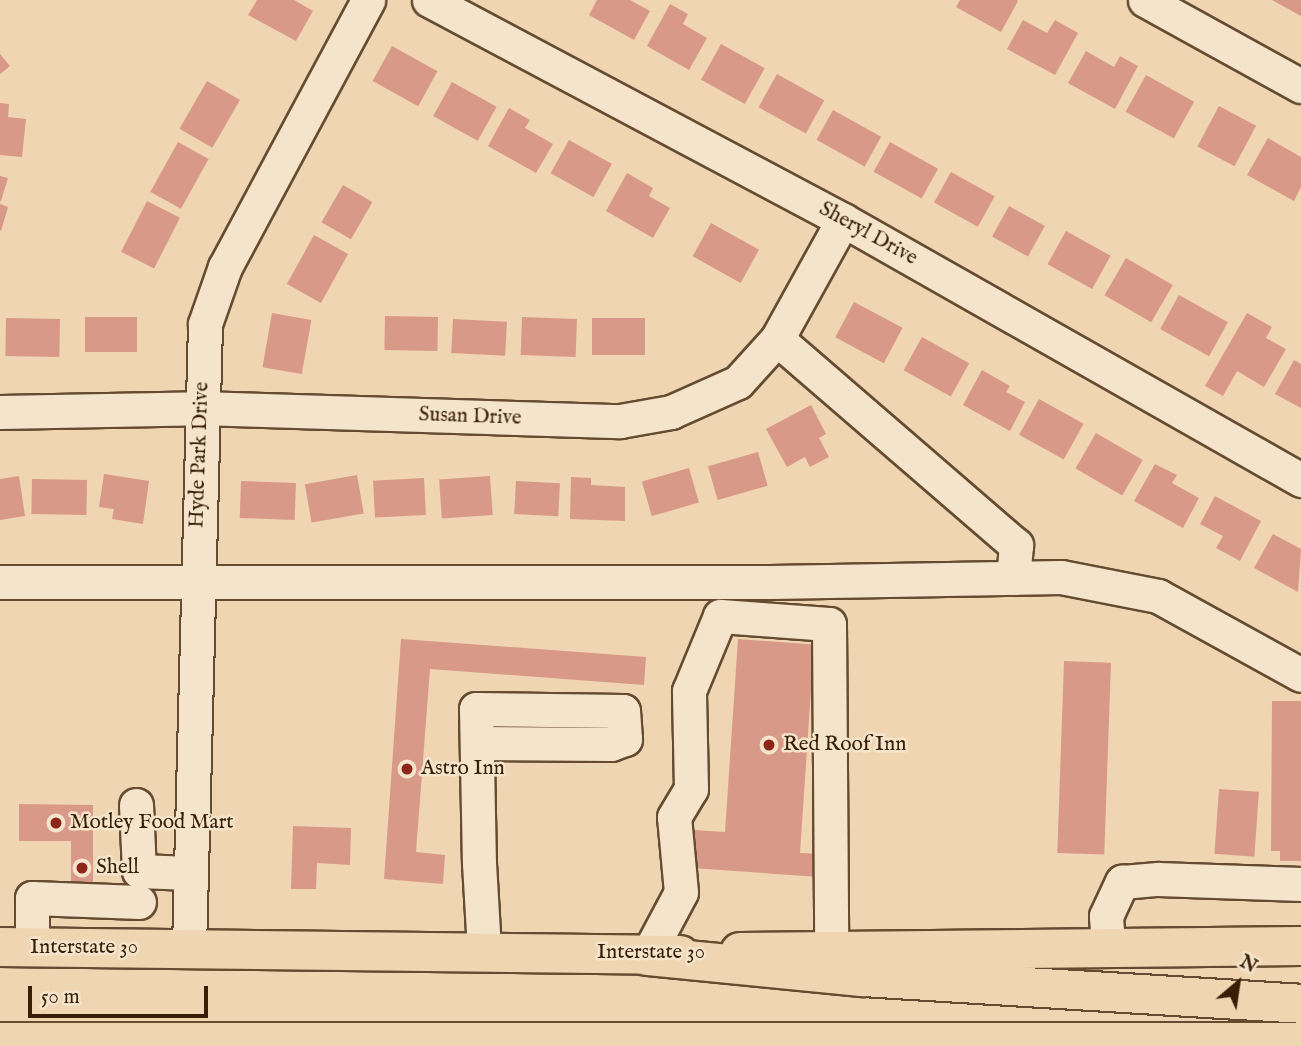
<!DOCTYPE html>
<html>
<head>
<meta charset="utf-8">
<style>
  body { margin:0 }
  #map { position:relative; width:1301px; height:1046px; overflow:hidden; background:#efd5b1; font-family:"IM FELL English",serif }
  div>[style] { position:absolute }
  .building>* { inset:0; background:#d99989; transform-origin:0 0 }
  .roads { filter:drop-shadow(2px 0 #654c31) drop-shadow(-2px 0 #654c31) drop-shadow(0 2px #654c31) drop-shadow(0 -2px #654c31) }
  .minor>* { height:33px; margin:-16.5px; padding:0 16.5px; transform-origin:16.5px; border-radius:16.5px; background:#f5e4cc }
  .major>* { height:38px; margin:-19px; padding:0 19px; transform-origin:19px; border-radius:19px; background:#efd5b1 }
  .highway>* { height:38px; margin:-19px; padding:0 19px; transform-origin:19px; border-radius:19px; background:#efd5b1 }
  .dots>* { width:19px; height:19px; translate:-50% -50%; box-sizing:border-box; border:4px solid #f5e4cc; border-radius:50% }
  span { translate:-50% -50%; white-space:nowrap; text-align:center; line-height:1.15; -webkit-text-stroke:5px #f5e4cc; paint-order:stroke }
  .street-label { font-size:21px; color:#371f06 }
  .poi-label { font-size:21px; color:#371f06 }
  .left { translate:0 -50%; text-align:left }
  .north { position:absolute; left:1203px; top:948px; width:70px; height:70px; -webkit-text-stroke:5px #f5e4cc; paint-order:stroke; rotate:29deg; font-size:19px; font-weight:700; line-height:28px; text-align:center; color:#371f06 }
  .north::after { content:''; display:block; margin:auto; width:24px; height:32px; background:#371f06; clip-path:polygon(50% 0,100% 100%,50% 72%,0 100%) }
  .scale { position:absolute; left:28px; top:986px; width:180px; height:32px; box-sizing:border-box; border:4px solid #371f06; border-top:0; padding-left:9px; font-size:21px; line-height:24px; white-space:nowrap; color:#371f06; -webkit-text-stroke:5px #f5e4cc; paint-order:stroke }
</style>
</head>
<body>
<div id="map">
  <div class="building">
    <div style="clip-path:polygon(257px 0,294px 0,313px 11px,296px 41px,248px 15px)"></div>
    <div style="clip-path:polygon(597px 0,630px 0,650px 11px,634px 40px,589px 15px)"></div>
    <div style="clip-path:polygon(960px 0,1017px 0,1018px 1px,1001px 32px,956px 7px)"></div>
    <div style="clip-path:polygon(1272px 0,1301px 0,1301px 16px)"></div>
    <div style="clip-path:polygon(670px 4px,688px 14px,683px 24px,707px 38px,689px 70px,647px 46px)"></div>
    <div style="clip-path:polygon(1023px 20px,1047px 33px,1055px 20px,1078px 33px,1055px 75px,1007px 49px)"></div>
    <div style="left:721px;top:44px;width:50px;height:41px;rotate:29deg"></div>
    <div style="left:392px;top:46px;width:52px;height:40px;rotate:29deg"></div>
    <div style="clip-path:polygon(1086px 51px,1114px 67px,1120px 56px,1138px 66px,1115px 109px,1068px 83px)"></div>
    <div style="clip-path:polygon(0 54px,10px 66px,0 74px)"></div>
    <div style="left:777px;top:74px;width:54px;height:38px;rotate:29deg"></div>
    <div style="left:1146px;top:75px;width:55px;height:42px;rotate:29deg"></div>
    <div style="left:207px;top:81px;width:38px;height:55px;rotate:30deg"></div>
    <div style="left:452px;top:82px;width:51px;height:39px;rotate:29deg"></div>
    <div style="clip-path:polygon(0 103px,9px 104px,8px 117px,26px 119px,22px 157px,0 155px)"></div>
    <div style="left:1219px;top:106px;width:42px;height:46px;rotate:28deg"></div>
    <div style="clip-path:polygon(509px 108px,530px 120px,525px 128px,553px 144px,536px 173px,488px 146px)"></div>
    <div style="left:833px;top:110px;width:55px;height:34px;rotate:29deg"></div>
    <div style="clip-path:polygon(1268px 138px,1301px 157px,1301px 187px,1294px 201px,1247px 175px)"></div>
    <div style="left:569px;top:140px;width:49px;height:38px;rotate:29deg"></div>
    <div style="left:178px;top:142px;width:35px;height:57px;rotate:29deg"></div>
    <div style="left:890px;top:142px;width:55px;height:34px;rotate:29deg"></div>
    <div style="left:951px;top:172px;width:50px;height:35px;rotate:29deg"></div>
    <div style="clip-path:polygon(627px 173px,653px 188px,649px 196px,670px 208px,653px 238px,606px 211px)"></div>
    <div style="clip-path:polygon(0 176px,8px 178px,1px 201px,0 201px)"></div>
    <div style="left:343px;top:185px;width:34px;height:43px;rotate:30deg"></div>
    <div style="left:147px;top:201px;width:37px;height:57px;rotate:27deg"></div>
    <div style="clip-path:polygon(0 204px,8px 207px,1px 231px,0 230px)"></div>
    <div style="left:1009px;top:206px;width:41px;height:35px;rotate:29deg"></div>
    <div style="left:711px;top:223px;width:55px;height:38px;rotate:29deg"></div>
    <div style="left:1066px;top:231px;width:51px;height:38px;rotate:29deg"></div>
    <div style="left:314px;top:235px;width:39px;height:56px;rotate:29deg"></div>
    <div style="left:1126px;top:258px;width:54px;height:43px;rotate:30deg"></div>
    <div style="left:1179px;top:295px;width:56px;height:39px;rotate:29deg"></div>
    <div style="left:854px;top:302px;width:55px;height:40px;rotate:28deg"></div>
    <div style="left:272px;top:313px;width:40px;height:55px;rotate:10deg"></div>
    <div style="clip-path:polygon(1247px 313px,1272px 327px,1266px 338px,1286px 349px,1264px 387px,1237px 371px,1223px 396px,1205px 386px)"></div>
    <div style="left:385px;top:316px;width:53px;height:34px;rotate:1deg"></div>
    <div style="left:85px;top:317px;width:52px;height:35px"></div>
    <div style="left:522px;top:317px;width:55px;height:38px;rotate:2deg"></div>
    <div style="left:6px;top:318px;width:54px;height:38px;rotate:1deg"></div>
    <div style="left:592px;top:318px;width:53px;height:37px"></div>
    <div style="left:453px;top:319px;width:54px;height:34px;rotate:3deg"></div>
    <div style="left:922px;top:337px;width:54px;height:38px;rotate:29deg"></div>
    <div style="clip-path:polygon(1294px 360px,1301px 364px,1301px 408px,1275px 394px)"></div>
    <div style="clip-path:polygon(982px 370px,1010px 386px,1006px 392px,1025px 402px,1010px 431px,963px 405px)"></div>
    <div style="left:1039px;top:399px;width:51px;height:41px;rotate:29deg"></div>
    <div style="clip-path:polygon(811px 405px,826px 434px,819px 438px,829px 457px,810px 467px,805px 457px,787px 467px,766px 429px)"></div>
    <div style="left:1096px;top:433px;width:54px;height:41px;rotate:30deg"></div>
    <div style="left:758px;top:452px;width:35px;height:52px;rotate:74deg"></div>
    <div style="clip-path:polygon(1155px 464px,1177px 475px,1172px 483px,1199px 498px,1183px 528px,1134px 501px)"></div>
    <div style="left:689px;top:468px;width:36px;height:49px;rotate:74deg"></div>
    <div style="clip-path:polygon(104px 474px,149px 481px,143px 524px,112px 519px,114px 509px,99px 507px)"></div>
    <div style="left:357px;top:475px;width:39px;height:53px;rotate:80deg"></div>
    <div style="clip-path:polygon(19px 476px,25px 516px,0 520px,0 479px)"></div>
    <div style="left:490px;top:476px;width:39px;height:51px;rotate:86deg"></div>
    <div style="clip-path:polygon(571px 477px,591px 478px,591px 485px,625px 487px,625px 521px,570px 519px)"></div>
    <div style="left:424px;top:478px;width:37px;height:51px;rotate:87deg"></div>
    <div style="left:32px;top:479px;width:55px;height:35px;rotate:1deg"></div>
    <div style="left:241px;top:481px;width:55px;height:37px;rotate:2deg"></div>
    <div style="left:516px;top:481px;width:44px;height:33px;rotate:3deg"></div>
    <div style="clip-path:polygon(1215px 496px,1261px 521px,1240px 561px,1216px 548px,1223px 536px,1200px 524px)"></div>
    <div style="clip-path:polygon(1273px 534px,1301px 549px,1298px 592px,1254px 568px)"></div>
    <div style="clip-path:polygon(401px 639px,646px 657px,644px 685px,430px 669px,416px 852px,445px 855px,443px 884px,384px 879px)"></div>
    <div style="clip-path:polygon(738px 639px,821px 645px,813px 660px,800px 853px,821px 854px,819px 877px,692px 868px,694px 830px,725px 832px)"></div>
    <div style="left:1064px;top:661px;width:47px;height:192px;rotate:2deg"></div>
    <div style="clip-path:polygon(1272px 701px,1301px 701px,1301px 861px,1280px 861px,1280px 851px,1271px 851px)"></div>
    <div style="left:1219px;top:789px;width:40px;height:65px;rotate:4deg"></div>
    <div style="clip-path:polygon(19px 804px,93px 805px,93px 894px,71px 894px,71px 841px,19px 841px)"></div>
    <div style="clip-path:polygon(293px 826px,351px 828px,350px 865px,317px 863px,316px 889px,291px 889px)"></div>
  </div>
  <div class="roads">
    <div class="minor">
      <div style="left:429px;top:0;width:469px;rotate:28deg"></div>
      <div style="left:843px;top:220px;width:527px;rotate:29.58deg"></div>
      <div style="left:1145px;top:0;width:178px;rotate:28.9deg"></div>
      <div style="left:777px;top:339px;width:316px;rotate:40.8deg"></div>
      <div style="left:1016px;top:545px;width:33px;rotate:95deg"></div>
      <div style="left:0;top:412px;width:200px;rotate:-1.1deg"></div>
      <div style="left:200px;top:408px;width:420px;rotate:1.8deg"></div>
      <div style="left:620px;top:421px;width:52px;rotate:-10deg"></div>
      <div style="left:671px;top:412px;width:73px;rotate:-24.1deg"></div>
      <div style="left:738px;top:382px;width:58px;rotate:-47.8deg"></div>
      <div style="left:777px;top:339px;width:136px;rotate:-61deg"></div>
      <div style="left:0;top:582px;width:770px"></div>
      <div style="left:770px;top:582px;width:291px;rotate:-1deg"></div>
      <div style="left:1061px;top:577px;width:99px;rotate:11.1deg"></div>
      <div style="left:1158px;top:596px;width:163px;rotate:28.9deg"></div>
      <div style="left:477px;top:743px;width:134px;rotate:0.4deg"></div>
      <div style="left:611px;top:744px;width:15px;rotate:-20deg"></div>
      <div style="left:625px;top:739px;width:28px;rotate:-94deg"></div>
      <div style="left:623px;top:711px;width:147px;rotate:-179.2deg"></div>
      <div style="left:476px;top:709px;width:154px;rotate:88.9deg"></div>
      <div style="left:479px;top:863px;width:86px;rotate:86.7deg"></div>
      <div style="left:136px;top:805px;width:66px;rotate:87.4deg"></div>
      <div style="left:139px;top:871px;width:51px;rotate:2.2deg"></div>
      <div style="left:1108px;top:945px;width:29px;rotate:-94deg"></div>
      <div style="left:1106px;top:916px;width:38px;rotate:-65deg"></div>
      <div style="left:1122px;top:882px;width:36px;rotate:-5deg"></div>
      <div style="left:1158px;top:879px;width:143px;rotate:2deg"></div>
      <div style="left:32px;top:947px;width:49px;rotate:-90deg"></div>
      <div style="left:32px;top:898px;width:107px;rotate:2.1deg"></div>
      <div style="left:189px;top:948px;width:624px;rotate:-88.53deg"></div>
      <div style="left:205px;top:324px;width:60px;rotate:-70.7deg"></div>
      <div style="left:225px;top:267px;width:303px;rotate:-61.8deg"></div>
      <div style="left:647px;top:956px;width:72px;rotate:-62deg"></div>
      <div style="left:681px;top:892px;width:75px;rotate:-95.3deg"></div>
      <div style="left:674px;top:817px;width:33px;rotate:-59deg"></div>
      <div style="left:691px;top:789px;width:98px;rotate:-91.2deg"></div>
      <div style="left:689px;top:691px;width:81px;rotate:-67.5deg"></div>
      <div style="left:720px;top:616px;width:109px;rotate:4.2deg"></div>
      <div style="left:829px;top:624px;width:325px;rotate:89.6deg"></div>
    </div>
    <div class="major">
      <div style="left:0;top:947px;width:680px;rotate:0.67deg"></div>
      <div style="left:740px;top:952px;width:561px;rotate:-0.61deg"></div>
    </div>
    <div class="highway">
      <div style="left:647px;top:956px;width:217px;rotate:5.6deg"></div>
      <div style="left:863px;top:977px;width:439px;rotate:3.5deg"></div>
      <div style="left:0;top:1042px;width:1301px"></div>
    </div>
  </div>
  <div class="dots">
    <div style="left:769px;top:745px;background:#8f2418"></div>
    <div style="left:407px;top:769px;background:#8f2418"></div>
    <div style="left:56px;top:823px;background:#8f2418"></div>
    <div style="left:82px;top:868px;background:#8f2418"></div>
  </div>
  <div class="street-label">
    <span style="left:868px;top:234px;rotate:29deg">Sheryl Drive</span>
    <span style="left:470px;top:417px;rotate:2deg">Susan Drive</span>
    <span style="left:200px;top:455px;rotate:-88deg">Hyde Park Drive</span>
    <span style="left:84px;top:948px">Interstate 30</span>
    <span style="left:651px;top:953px">Interstate 30</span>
  </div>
  <div class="poi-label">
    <span class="left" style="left:783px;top:745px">Red Roof Inn</span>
    <span class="left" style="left:421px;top:769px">Astro Inn</span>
    <span class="left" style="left:70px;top:823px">Motley Food Mart</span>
    <span class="left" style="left:96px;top:868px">Shell</span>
  </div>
  <div class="north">N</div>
  <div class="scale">50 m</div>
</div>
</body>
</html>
